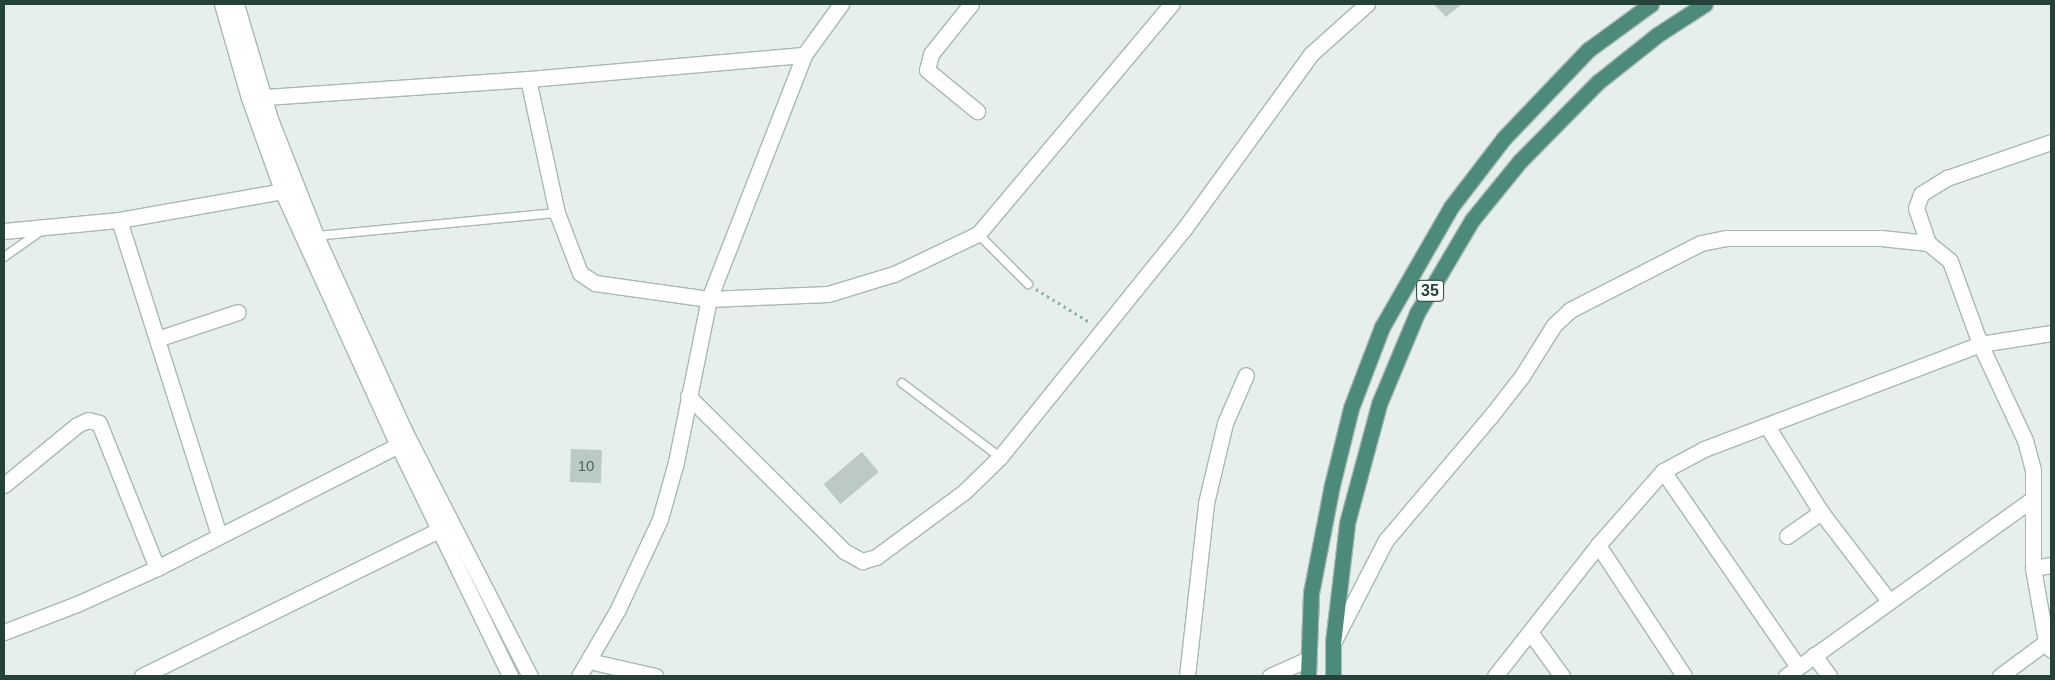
<!DOCTYPE html>
<html>
<head>
<meta charset="utf-8">
<style>
  body { margin:0 }
  #map { position:relative; width:2055px; height:680px; overflow:hidden; background:#e6efeb; font-family:Arial,sans-serif }
  div>[style] { position:absolute }
  .building>* { inset:0; background:#bbcac4; transform-origin:0 0 }
  .path>* { height:2.5px; margin-top:-1.25px; transform-origin:0; background:repeating-linear-gradient(90deg,#86b3a5 0 2.5px,transparent 0 6.5px) }
  .roads { filter:drop-shadow(1px 0 #a8b8b2) drop-shadow(-1px 0 #a8b8b2) drop-shadow(0 1px #a8b8b2) drop-shadow(0 -1px #a8b8b2) }
  .service>* { height:8px; margin:-4px; padding:0 4px; transform-origin:4px; border-radius:4px; background:#fff }
  .minor>* { height:15px; margin:-7.5px; padding:0 7.5px; transform-origin:7.5px; border-radius:7.5px; background:#fff }
  .tertiary>* { height:15px; margin:-7.5px; padding:0 7.5px; transform-origin:7.5px; border-radius:7.5px; background:#fff }
  .trunk>* { height:15px; margin:-7.5px; padding:0 7.5px; transform-origin:7.5px; border-radius:7.5px; background:#4c8a7c }
  span { translate:-50% -50%; white-space:nowrap; text-align:center; line-height:1.15; -webkit-text-stroke:4.5px #f7fbf9; paint-order:stroke }
  .number-label { font-size:15px; color:#4a645c }
  .number-label span { -webkit-text-stroke-width:0 }
  .shield-label span { padding:1px 4px; background:#f7fbf9; border:1px solid; border-radius:4px; -webkit-text-stroke-width:0 }
  .shield-label { font-size:16px; color:#24423a; font-weight:700 }
  .frame { position:absolute; inset:0; border:5px solid #24423a; pointer-events:none }
</style>
</head>
<body>
<div id="map">
  <div class="building">
    <div style="clip-path:polygon(1434px 4px,1462px 4px,1446px 17px)"></div>
    <div style="left:571px;top:449px;width:31px;height:33px;rotate:2deg"></div>
    <div style="left:862px;top:452px;width:26px;height:50px;rotate:50deg"></div>
  </div>
  <div class="path">
    <div style="left:1036px;top:289px;width:65px;rotate:31.7deg"></div>
  </div>
  <div class="roads">
    <div class="service">
      <div style="left:978px;top:234px;width:71px;rotate:45deg"></div>
      <div style="left:316px;top:236px;width:242px;rotate:-5.5deg"></div>
      <div style="left:4px;top:257px;width:45px;rotate:-35.1deg"></div>
      <div style="left:902px;top:383px;width:123px;rotate:37.1deg"></div>
    </div>
    <div class="minor">
      <div style="left:971px;top:4px;width:64px;rotate:128.7deg"></div>
      <div style="left:931px;top:54px;width:16px;rotate:104deg"></div>
      <div style="left:927px;top:70px;width:65px;rotate:39.4deg"></div>
      <div style="left:528px;top:79px;width:137px;rotate:77.8deg"></div>
      <div style="left:557px;top:213px;width:64px;rotate:69deg"></div>
      <div style="left:580px;top:273px;width:18px;rotate:34deg"></div>
      <div style="left:595px;top:283px;width:115px;rotate:8deg"></div>
      <div style="left:709px;top:299px;width:119px;rotate:-2.4deg"></div>
      <div style="left:828px;top:294px;width:69px;rotate:-16.9deg"></div>
      <div style="left:894px;top:274px;width:93px;rotate:-25.5deg"></div>
      <div style="left:978px;top:234px;width:301px;rotate:-49.9deg"></div>
      <div style="left:251px;top:98px;width:278px;rotate:-3.9deg"></div>
      <div style="left:528px;top:79px;width:277px;rotate:-5deg"></div>
      <div style="left:119px;top:220px;width:330px;rotate:72.4deg"></div>
      <div style="left:4px;top:231px;width:116px;rotate:-5.5deg"></div>
      <div style="left:119px;top:220px;width:179px;rotate:-10deg"></div>
      <div style="left:1928px;top:243px;width:37px;rotate:-109deg"></div>
      <div style="left:1916px;top:208px;width:15px;rotate:-70deg"></div>
      <div style="left:1921px;top:194px;width:31px;rotate:-32deg"></div>
      <div style="left:1947px;top:178px;width:110px;rotate:-19.1deg"></div>
      <div style="left:157px;top:339px;width:85px;rotate:-18.4deg"></div>
      <div style="left:688px;top:396px;width:220px;rotate:44.8deg"></div>
      <div style="left:844px;top:551px;width:21px;rotate:29deg"></div>
      <div style="left:862px;top:561px;width:15px;rotate:-16deg"></div>
      <div style="left:876px;top:557px;width:109px;rotate:-36.5deg"></div>
      <div style="left:964px;top:492px;width:50px;rotate:-44.2deg"></div>
      <div style="left:1000px;top:457px;width:293px;rotate:-51.1deg"></div>
      <div style="left:1184px;top:229px;width:216px;rotate:-54deg"></div>
      <div style="left:1311px;top:54px;width:75px;rotate:-41.8deg"></div>
      <div style="left:1767px;top:426px;width:102px;rotate:57.9deg"></div>
      <div style="left:1821px;top:512px;width:112px;rotate:52.6deg"></div>
      <div style="left:1663px;top:471px;width:238px;rotate:55.4deg"></div>
      <div style="left:4px;top:485px;width:94px;rotate:-39.4deg"></div>
      <div style="left:77px;top:425px;width:12px;rotate:-24deg"></div>
      <div style="left:88px;top:420px;width:11px;rotate:15deg"></div>
      <div style="left:99px;top:423px;width:156px;rotate:68.2deg"></div>
      <div style="left:1787px;top:536px;width:42px;rotate:-35.2deg"></div>
      <div style="left:1598px;top:545px;width:157px;rotate:56.7deg"></div>
      <div style="left:2033px;top:568px;width:18px;rotate:-9deg"></div>
      <div style="left:4px;top:632px;width:78px;rotate:-21deg"></div>
      <div style="left:77px;top:604px;width:88px;rotate:-24.2deg"></div>
      <div style="left:157px;top:568px;width:271px;rotate:-27deg"></div>
      <div style="left:1530px;top:632px;width:54px;rotate:54deg"></div>
      <div style="left:1334px;top:641px;width:114px;rotate:-62.8deg"></div>
      <div style="left:1386px;top:540px;width:161px;rotate:-49.8deg"></div>
      <div style="left:1490px;top:417px;width:52px;rotate:-52deg"></div>
      <div style="left:1522px;top:376px;width:60px;rotate:-57.9deg"></div>
      <div style="left:1554px;top:325px;width:22px;rotate:-43deg"></div>
      <div style="left:1570px;top:310px;width:147px;rotate:-27.1deg"></div>
      <div style="left:1701px;top:243px;width:25px;rotate:-11deg"></div>
      <div style="left:1726px;top:238px;width:155px"></div>
      <div style="left:1881px;top:238px;width:47px;rotate:6.1deg"></div>
      <div style="left:1928px;top:243px;width:28px;rotate:39deg"></div>
      <div style="left:1950px;top:261px;width:88px;rotate:70.1deg"></div>
      <div style="left:1980px;top:344px;width:106px;rotate:64.9deg"></div>
      <div style="left:2025px;top:440px;width:31px;rotate:75deg"></div>
      <div style="left:2033px;top:470px;width:98px;rotate:90deg"></div>
      <div style="left:2033px;top:568px;width:75px;rotate:80deg"></div>
      <div style="left:2046px;top:642px;width:9px;rotate:58deg"></div>
      <div style="left:1814px;top:655px;width:26px;rotate:54deg"></div>
      <div style="left:589px;top:661px;width:68px;rotate:12.8deg"></div>
      <div style="left:142px;top:676px;width:333px;rotate:-26.2deg"></div>
      <div style="left:1187px;top:676px;width:174px;rotate:-83.7deg"></div>
      <div style="left:1206px;top:503px;width:82px;rotate:-76.6deg"></div>
      <div style="left:1225px;top:423px;width:52px;rotate:-66.4deg"></div>
      <div style="left:1270px;top:676px;width:42px;rotate:-24.1deg"></div>
      <div style="left:1495px;top:676px;width:167px;rotate:-51.8deg"></div>
      <div style="left:1598px;top:545px;width:98px;rotate:-48.7deg"></div>
      <div style="left:1663px;top:471px;width:47px;rotate:-28.2deg"></div>
      <div style="left:1704px;top:449px;width:295px;rotate:-20.8deg"></div>
      <div style="left:1980px;top:344px;width:72px;rotate:-8.8deg"></div>
      <div style="left:1786px;top:676px;width:302px;rotate:-35.7deg"></div>
      <div style="left:2000px;top:676px;width:57px;rotate:-36.5deg"></div>
    </div>
    <div class="tertiary">
      <div style="left:222px;top:4px;width:98px;rotate:74deg"></div>
      <div style="left:249px;top:98px;width:101px;rotate:70.3deg"></div>
      <div style="left:283px;top:193px;width:277px;rotate:65.5deg"></div>
      <div style="left:398px;top:445px;width:257px;rotate:64.1deg"></div>
      <div style="left:236px;top:4px;width:120px;rotate:73.5deg"></div>
      <div style="left:270px;top:119px;width:126px;rotate:68.5deg"></div>
      <div style="left:316px;top:236px;width:213px;rotate:65.6deg"></div>
      <div style="left:404px;top:430px;width:276px;rotate:62.9deg"></div>
      <div style="left:579px;top:676px;width:75px;rotate:-59.7deg"></div>
      <div style="left:617px;top:611px;width:102px;rotate:-64.9deg"></div>
      <div style="left:660px;top:519px;width:59px;rotate:-74.3deg"></div>
      <div style="left:676px;top:462px;width:166px;rotate:-78.6deg"></div>
      <div style="left:709px;top:299px;width:262px;rotate:-68.7deg"></div>
      <div style="left:804px;top:55px;width:63px;rotate:-54deg"></div>
    </div>
    <div class="trunk">
      <div style="left:1308px;top:676px;width:83px;rotate:-87.9deg"></div>
      <div style="left:1311px;top:593px;width:110px;rotate:-79deg"></div>
      <div style="left:1332px;top:485px;width:79px;rotate:-76.1deg"></div>
      <div style="left:1351px;top:408px;width:87px;rotate:-69.1deg"></div>
      <div style="left:1382px;top:327px;width:138px;rotate:-60.1deg"></div>
      <div style="left:1451px;top:207px;width:87px;rotate:-52.5deg"></div>
      <div style="left:1504px;top:138px;width:122px;rotate:-46.3deg"></div>
      <div style="left:1588px;top:50px;width:78px;rotate:-36.1deg"></div>
      <div style="left:1333px;top:676px;width:33px;rotate:-90deg"></div>
      <div style="left:1333px;top:643px;width:121px;rotate:-83.3deg"></div>
      <div style="left:1347px;top:523px;width:123px;rotate:-74.9deg"></div>
      <div style="left:1379px;top:404px;width:99px;rotate:-67.3deg"></div>
      <div style="left:1417px;top:313px;width:108px;rotate:-59.4deg"></div>
      <div style="left:1472px;top:220px;width:76px;rotate:-50.9deg"></div>
      <div style="left:1520px;top:161px;width:111px;rotate:-45.4deg"></div>
      <div style="left:1598px;top:82px;width:75px;rotate:-38.5deg"></div>
      <div style="left:1657px;top:35px;width:57px;rotate:-32.9deg"></div>
    </div>
  </div>
  <div class="number-label">
    <span style="left:586px;top:466px">10</span>
  </div>
  <div class="shield-label">
    <span style="left:1430px;top:291px">35</span>
  </div>
  <div class="frame"></div>
</div>
</body>
</html>
